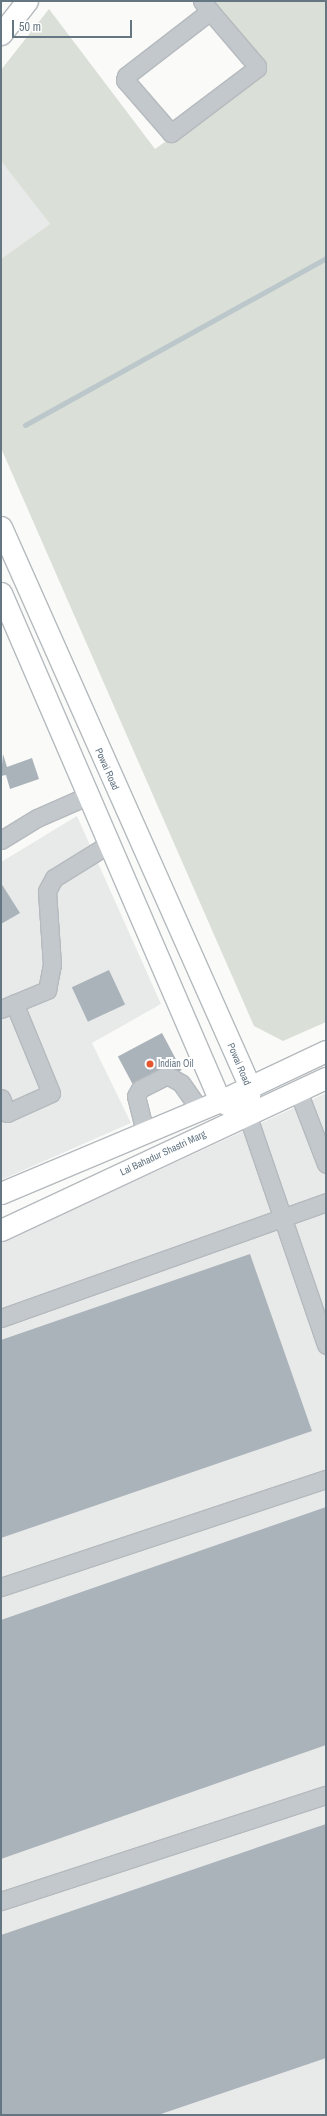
<!DOCTYPE html>
<html>
<head>
<meta charset="utf-8">
<style>
  body { margin:0 }
  #map { position:relative; width:327px; height:2116px; overflow:hidden; background:#fafaf8; font-family:"Archivo Narrow",sans-serif }
  div>[style] { position:absolute }
  .built>* { inset:0; background:#e8e9e9 }
  .green>* { inset:0; background:#dadfd7 }
  .stream>* { height:5px; margin:-2.5px; padding:0 2.5px; transform-origin:2.5px; border-radius:2.5px; background:#bbc7cb }
  .building>* { inset:0; background:#aab3b9; transform-origin:0 0 }
  .roads { filter:drop-shadow(1px 0 #b5babe) drop-shadow(-1px 0 #b5babe) drop-shadow(0 1px #b5babe) drop-shadow(0 -1px #b5babe) }
  .minor>* { height:17px; margin:-8.5px; padding:0 8.5px; transform-origin:8.5px; border-radius:8.5px; background:#c3c8cc }
  .major>* { height:21px; margin:-10.5px; padding:0 10.5px; transform-origin:10.5px; border-radius:10.5px; background:#fff }
  .dots>* { width:11px; height:11px; translate:-50% -50%; box-sizing:border-box; border:2px solid #fff; border-radius:50% }
  span { translate:-50% -50%; white-space:nowrap; text-align:center; line-height:1.15; -webkit-text-stroke:4px #fff; paint-order:stroke }
  .street-label { font-size:10px; color:#657683 }
  .poi-label { font-size:10px; color:#657683 }
  .left { translate:0 -50%; text-align:left }
  .frame { position:absolute; inset:0; border:2px solid #657683; pointer-events:none }
  .scale { position:absolute; left:12px; top:20px; width:120px; height:18px; box-sizing:border-box; border:2px solid #657683; border-top:0; padding-left:5px; font-size:12px; line-height:14px; white-space:nowrap; color:#657683; -webkit-text-stroke:3px #fff; paint-order:stroke }
</style>
</head>
<body>
<div id="map">
  <div class="built">
    <div style="clip-path:polygon(1px 161px,50px 224px,1px 259px)"></div>
    <div style="clip-path:polygon(77px 816px,161px 1004px,92px 1043px,131px 1123px,1px 1180px,1px 862px)"></div>
    <div style="clip-path:polygon(326px 1093px,326px 2115px,1px 2115px,1px 1243px)"></div>
  </div>
  <div class="green">
    <div style="clip-path:polygon(199px 1px,326px 1px,326px 1022px,283px 1041px,254px 1026px,1px 448px,1px 259px,50px 224px,1px 161px,1px 70px,49px 9px,155px 149px,258px 76px)"></div>
  </div>
  <div class="stream">
    <div style="left:25px;top:425px;width:344px;rotate:-29deg"></div>
  </div>
  <div class="building">
    <div style="clip-path:polygon(3px 754px,7px 767px,32px 758px,39px 779px,10px 789px,6px 775px,1px 776px)"></div>
    <div style="clip-path:polygon(1px 883px,20px 913px,1px 924px)"></div>
    <div style="left:109px;top:970px;width:38px;height:41px;rotate:65deg"></div>
    <div style="left:162px;top:1033px;width:42px;height:50px;rotate:62deg"></div>
    <div style="clip-path:polygon(250px 1254px,312px 1431px,1px 1538px,1px 1340px)"></div>
    <div style="clip-path:polygon(326px 1507px,326px 1745px,1px 1859px,1px 1620px)"></div>
    <div style="clip-path:polygon(326px 1824px,326px 2058px,158px 2115px,1px 2115px,1px 1935px)"></div>
  </div>
  <div class="roads">
    <div class="minor">
      <div style="left:202px;top:1px;width:13px;rotate:51deg"></div>
      <div style="left:210px;top:11px;width:72px;rotate:49.5deg"></div>
      <div style="left:257px;top:66px;width:2px;rotate:90deg"></div>
      <div style="left:257px;top:68px;width:108px;rotate:142.9deg"></div>
      <div style="left:171px;top:133px;width:70px;rotate:-131deg"></div>
      <div style="left:125px;top:80px;width:4px;rotate:-76deg"></div>
      <div style="left:126px;top:76px;width:106px;rotate:-37.7deg"></div>
      <div style="left:1px;top:840px;width:42px;rotate:-31.4deg"></div>
      <div style="left:37px;top:818px;width:55px;rotate:-23.7deg"></div>
      <div style="left:1px;top:1009px;width:50px;rotate:-22.4deg"></div>
      <div style="left:47px;top:990px;width:25px;rotate:-79deg"></div>
      <div style="left:52px;top:965px;width:74px;rotate:-93.9deg"></div>
      <div style="left:47px;top:891px;width:15px;rotate:-62deg"></div>
      <div style="left:54px;top:878px;width:65px;rotate:-31.7deg"></div>
      <div style="left:298px;top:1091px;width:78px;rotate:69deg"></div>
      <div style="left:1px;top:1098px;width:16px;rotate:68deg"></div>
      <div style="left:7px;top:1113px;width:48px;rotate:-24.4deg"></div>
      <div style="left:51px;top:1093px;width:97px;rotate:-112.3deg"></div>
      <div style="left:247px;top:1114px;width:244px;rotate:71.1deg"></div>
      <div style="left:145px;top:1132px;width:37px;rotate:-104deg"></div>
      <div style="left:136px;top:1096px;width:8px;rotate:-60deg"></div>
      <div style="left:140px;top:1089px;width:30px;rotate:-27deg"></div>
      <div style="left:167px;top:1075px;width:16px;rotate:30deg"></div>
      <div style="left:181px;top:1083px;width:32px;rotate:55deg"></div>
      <div style="left:1px;top:1318px;width:345px;rotate:-19.6deg"></div>
      <div style="left:1px;top:1587px;width:342px;rotate:-18.4deg"></div>
      <div style="left:1px;top:1901px;width:342px;rotate:-18.1deg"></div>
    </div>
    <div class="major">
      <div style="left:1px;top:34px;width:42px;rotate:-51.8deg"></div>
      <div style="left:1px;top:527px;width:613px;rotate:66.03deg"></div>
      <div style="left:250px;top:1087px;width:27px;rotate:96deg"></div>
      <div style="left:1px;top:593px;width:553px;rotate:66.68deg"></div>
      <div style="left:220px;top:1101px;width:30px;rotate:26deg"></div>
      <div style="left:1px;top:1193px;width:238px;rotate:-22.8deg"></div>
      <div style="left:220px;top:1101px;width:117px;rotate:-25.3deg"></div>
      <div style="left:1px;top:1230px;width:359px;rotate:-25.1deg"></div>
    </div>
  </div>
  <div class="dots">
    <div style="left:150px;top:1064px;background:#e4572e"></div>
  </div>
  <div class="street-label">
    <span style="left:107px;top:769px;rotate:66deg">Powai Road</span>
    <span style="left:239px;top:1064px;rotate:67deg">Powai Road</span>
    <span style="left:163px;top:1153px;rotate:-25deg">Lal Bahadur Shastri Marg</span>
  </div>
  <div class="poi-label">
    <span class="left" style="left:158px;top:1064px">Indian Oil</span>
  </div>
  <div class="frame"></div>
  <div class="scale">50 m</div>
</div>
</body>
</html>
